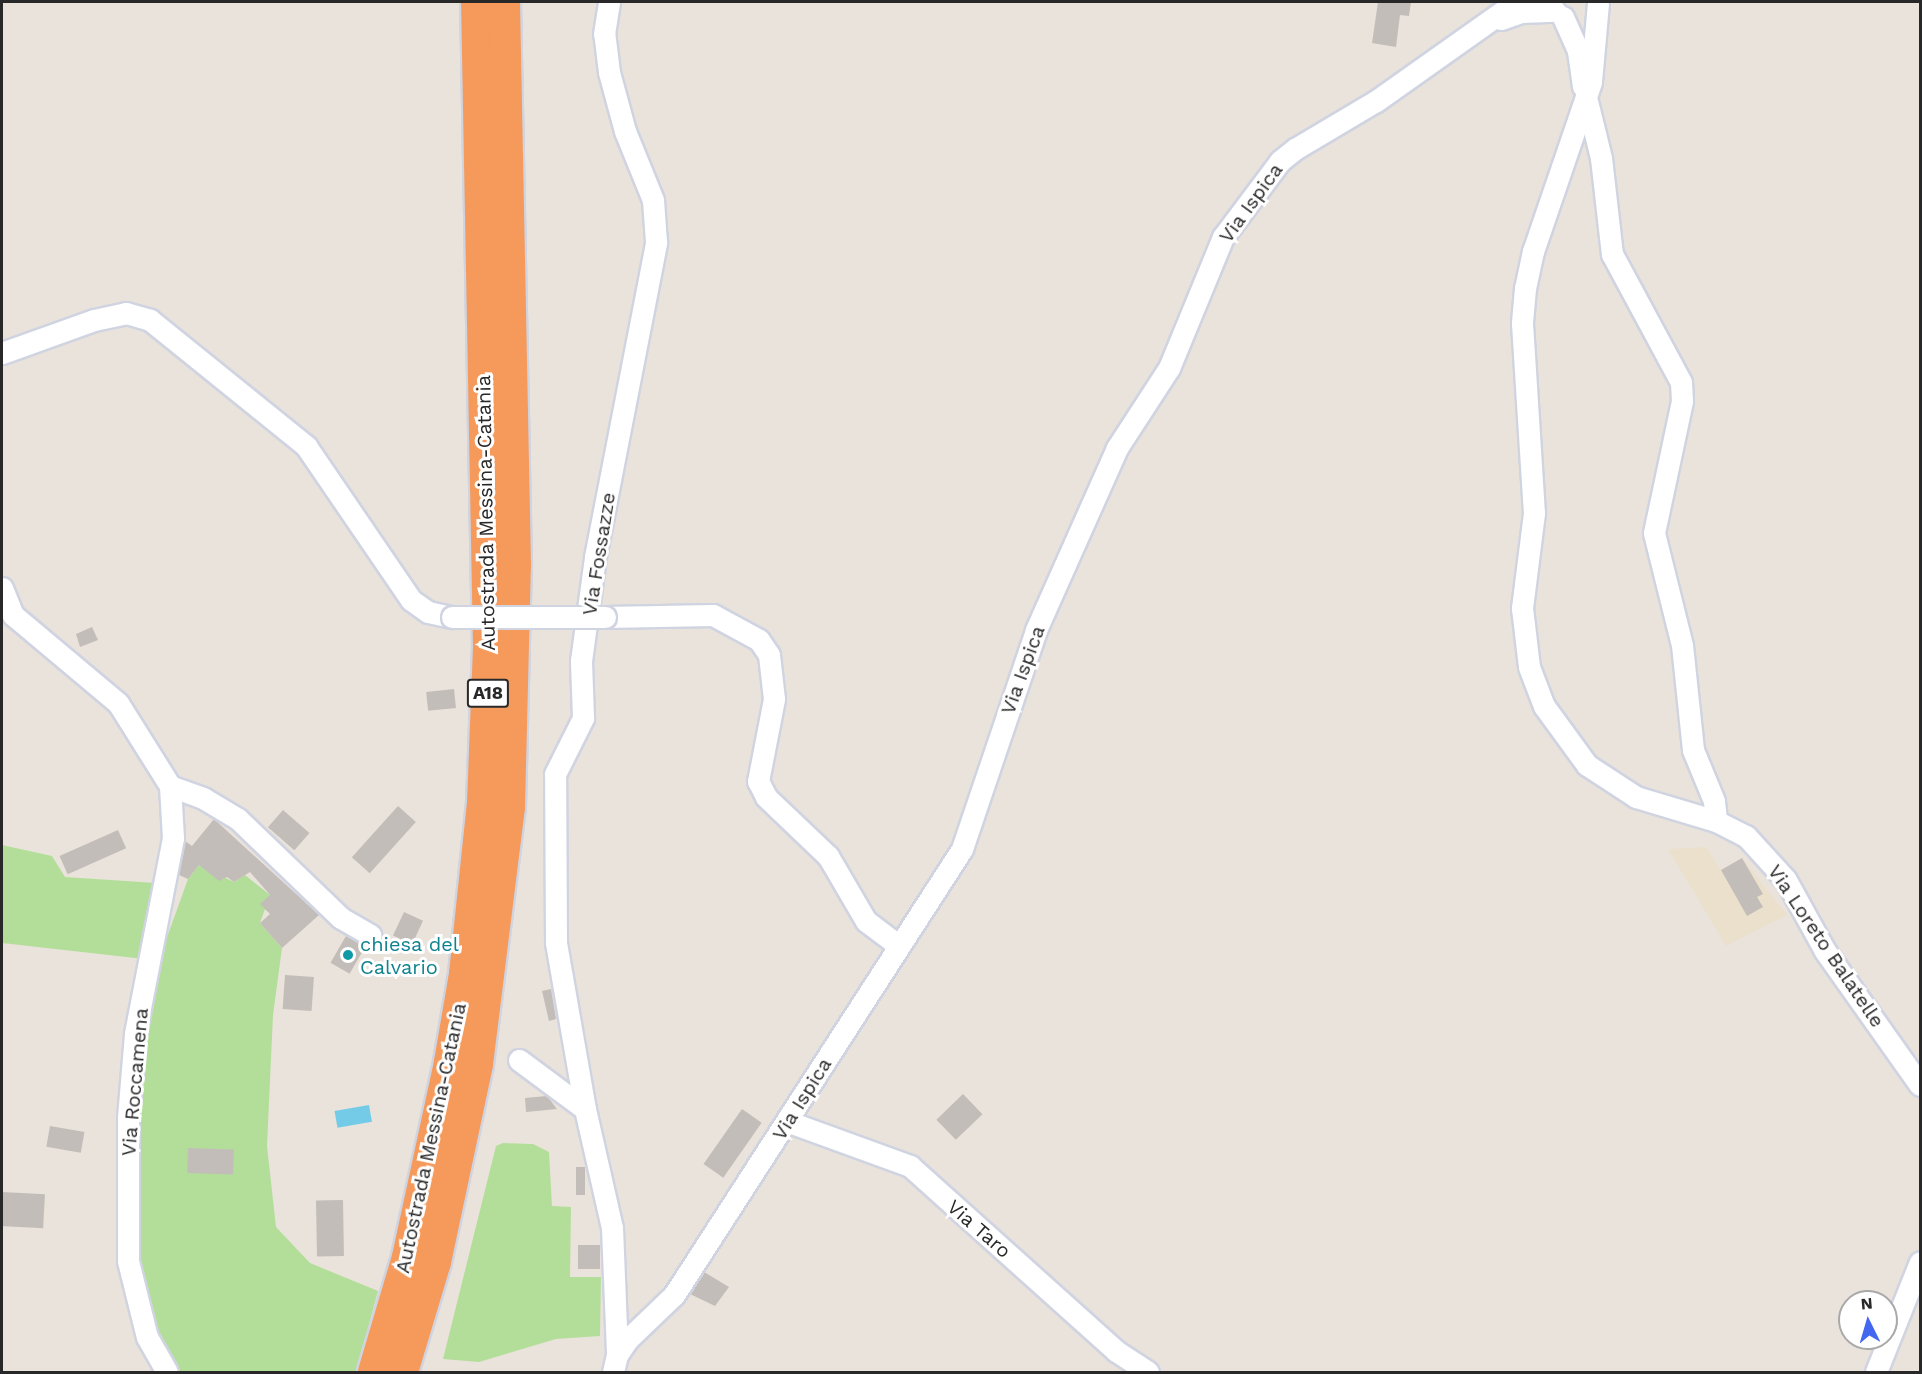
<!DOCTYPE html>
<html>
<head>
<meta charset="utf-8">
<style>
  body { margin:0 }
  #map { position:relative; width:1922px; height:1374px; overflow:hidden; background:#eae3db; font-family:"Work Sans",sans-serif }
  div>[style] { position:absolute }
  .education>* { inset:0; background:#ebe0cb }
  .green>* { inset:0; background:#b3de9a }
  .water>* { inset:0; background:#73cbe7; transform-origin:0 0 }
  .building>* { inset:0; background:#c2bdb8; transform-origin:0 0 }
  .roads { filter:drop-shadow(2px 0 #d0d4e1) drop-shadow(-2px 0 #d0d4e1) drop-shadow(0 2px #d0d4e1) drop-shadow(0 -2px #d0d4e1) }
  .minor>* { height:21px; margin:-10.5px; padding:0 10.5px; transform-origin:10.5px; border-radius:10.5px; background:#fff }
  .highway>* { height:32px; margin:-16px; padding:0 16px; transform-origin:16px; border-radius:16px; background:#f59a5b }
  .bridges { filter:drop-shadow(2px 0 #d0d4e1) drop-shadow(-2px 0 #d0d4e1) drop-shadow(0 2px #d0d4e1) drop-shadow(0 -2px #d0d4e1) }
  .minor-bridge>* { height:21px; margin:-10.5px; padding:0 10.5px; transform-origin:10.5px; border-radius:10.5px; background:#fff }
  .dots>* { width:16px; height:16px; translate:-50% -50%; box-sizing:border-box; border:3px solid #fff; border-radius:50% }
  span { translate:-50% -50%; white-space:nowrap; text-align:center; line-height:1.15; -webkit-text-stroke:6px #fff; paint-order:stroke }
  .shield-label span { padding:2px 4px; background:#fff; border:2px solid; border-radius:4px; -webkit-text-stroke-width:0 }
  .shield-label { font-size:18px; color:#282828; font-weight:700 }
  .street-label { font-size:20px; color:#282828 }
  .culture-label { font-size:20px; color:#0d838f }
  .left { translate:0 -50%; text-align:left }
  .frame { position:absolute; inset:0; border:3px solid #282828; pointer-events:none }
  .north { position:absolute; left:1838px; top:1290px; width:60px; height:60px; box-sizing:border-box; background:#fff; border:2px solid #a9a9a9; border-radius:50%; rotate:355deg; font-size:16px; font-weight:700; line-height:24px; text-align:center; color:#282828 }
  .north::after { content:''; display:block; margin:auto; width:21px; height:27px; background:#4367ef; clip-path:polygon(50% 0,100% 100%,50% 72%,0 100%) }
</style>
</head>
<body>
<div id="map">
  <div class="education">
    <div style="clip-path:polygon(1706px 847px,1721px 870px,1742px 858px,1787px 915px,1726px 946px,1668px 849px)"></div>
  </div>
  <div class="green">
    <div style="clip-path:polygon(2px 845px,52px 856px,65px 877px,156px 883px,144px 959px,2px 943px)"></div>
    <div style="clip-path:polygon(199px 865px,234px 882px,245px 875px,270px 895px,260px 923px,282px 948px,273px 1015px,267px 1146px,276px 1227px,310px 1263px,378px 1291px,356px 1372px,178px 1372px,153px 1326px,140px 1288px,137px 1118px,144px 1033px,162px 951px,188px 879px)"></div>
    <div style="clip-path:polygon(503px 1143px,533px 1144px,549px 1152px,552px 1206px,571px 1207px,570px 1277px,601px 1277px,600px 1336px,556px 1339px,479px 1362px,443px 1359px,496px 1146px)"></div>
  </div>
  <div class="water">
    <div style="left:369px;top:1105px;width:17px;height:35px;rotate:80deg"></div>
  </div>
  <div class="building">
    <div style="clip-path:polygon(1378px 2px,1411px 2px,1409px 16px,1400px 15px,1396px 47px,1372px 43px)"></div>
    <div style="clip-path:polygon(92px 627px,98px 640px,80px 647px,76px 634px)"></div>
    <div style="left:454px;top:689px;width:19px;height:28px;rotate:84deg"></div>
    <div style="left:398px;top:806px;width:24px;height:69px;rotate:42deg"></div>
    <div style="left:283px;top:810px;width:35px;height:23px;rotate:41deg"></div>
    <div style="clip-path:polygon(214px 819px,319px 915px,282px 948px,260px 923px,270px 914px,260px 904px,270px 895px,250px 872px,234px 882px,227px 877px,219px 881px,199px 865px,188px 879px,179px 875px,185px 841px,192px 846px)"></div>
    <div style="left:118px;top:830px;width:20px;height:64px;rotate:66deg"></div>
    <div style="clip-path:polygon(1742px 858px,1763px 894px,1757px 897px,1763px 907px,1747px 916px,1721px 870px)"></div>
    <div style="left:404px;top:912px;width:21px;height:26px;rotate:25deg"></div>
    <div style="left:346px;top:936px;width:22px;height:31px;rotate:30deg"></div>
    <div style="left:285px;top:975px;width:29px;height:34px;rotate:4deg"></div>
    <div style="clip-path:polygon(551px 989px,556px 1019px,549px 1021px,542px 991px)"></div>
    <div style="left:963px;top:1094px;width:28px;height:37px;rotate:46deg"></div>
    <div style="clip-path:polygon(547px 1096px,557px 1109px,526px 1112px,525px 1098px)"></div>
    <div style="left:742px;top:1109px;width:24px;height:67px;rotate:35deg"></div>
    <div style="left:50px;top:1126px;width:35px;height:21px;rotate:10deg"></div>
    <div style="left:188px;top:1148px;width:46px;height:25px;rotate:2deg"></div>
    <div style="left:576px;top:1167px;width:9px;height:28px"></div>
    <div style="left:2px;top:1192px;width:43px;height:34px;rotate:3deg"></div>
    <div style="left:343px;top:1200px;width:56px;height:27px;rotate:89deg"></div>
    <div style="left:578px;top:1245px;width:22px;height:24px"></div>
    <div style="clip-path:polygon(704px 1272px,729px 1287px,715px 1306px,690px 1294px)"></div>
  </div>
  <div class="roads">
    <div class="minor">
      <div style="left:1598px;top:3px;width:79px;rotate:95.1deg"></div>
      <div style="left:1591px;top:82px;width:179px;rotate:108.9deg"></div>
      <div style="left:1533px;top:251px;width:38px;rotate:102deg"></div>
      <div style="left:1525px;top:288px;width:35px;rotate:95deg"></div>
      <div style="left:1522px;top:323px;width:190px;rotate:86.4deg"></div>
      <div style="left:1534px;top:513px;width:96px;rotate:97.2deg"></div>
      <div style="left:1522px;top:608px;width:59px;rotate:83.2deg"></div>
      <div style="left:1529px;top:667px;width:42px;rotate:69deg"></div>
      <div style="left:1544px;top:706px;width:73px;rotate:53.9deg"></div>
      <div style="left:1587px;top:765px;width:59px;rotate:33.1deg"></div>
      <div style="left:1636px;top:797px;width:84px;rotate:16.7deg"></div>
      <div style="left:1716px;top:821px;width:34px;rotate:27deg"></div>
      <div style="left:1746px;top:836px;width:59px;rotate:47.7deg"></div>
      <div style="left:1786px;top:880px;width:81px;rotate:61.2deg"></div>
      <div style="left:1825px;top:951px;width:164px;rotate:54.7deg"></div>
      <div style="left:1563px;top:17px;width:37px;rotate:66deg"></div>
      <div style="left:1578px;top:51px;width:36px;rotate:82deg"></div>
      <div style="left:1501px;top:19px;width:21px;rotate:-19deg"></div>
      <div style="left:1521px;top:12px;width:34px;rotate:-2deg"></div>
      <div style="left:1587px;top:101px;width:59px;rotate:76.2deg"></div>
      <div style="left:1601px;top:158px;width:97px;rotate:83.5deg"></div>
      <div style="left:1612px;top:254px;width:145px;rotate:61.7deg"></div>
      <div style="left:1681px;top:382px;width:19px;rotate:87deg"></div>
      <div style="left:1682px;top:401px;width:135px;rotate:102deg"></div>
      <div style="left:1654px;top:533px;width:115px;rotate:76deg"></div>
      <div style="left:1682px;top:645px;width:106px;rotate:84deg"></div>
      <div style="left:1693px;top:750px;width:55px;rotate:67.6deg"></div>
      <div style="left:1714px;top:801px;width:20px;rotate:84deg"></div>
      <div style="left:2px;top:353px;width:98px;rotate:-19.7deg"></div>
      <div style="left:94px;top:320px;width:33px;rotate:-12deg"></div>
      <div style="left:126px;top:313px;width:25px;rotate:16deg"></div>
      <div style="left:150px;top:320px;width:201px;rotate:38.9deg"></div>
      <div style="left:306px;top:446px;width:186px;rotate:55.7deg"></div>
      <div style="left:411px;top:600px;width:21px;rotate:35deg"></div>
      <div style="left:428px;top:612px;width:25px;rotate:12deg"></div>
      <div style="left:2px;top:588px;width:29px;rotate:68deg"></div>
      <div style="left:13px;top:615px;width:137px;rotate:40deg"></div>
      <div style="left:118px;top:703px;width:98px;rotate:57.9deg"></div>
      <div style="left:170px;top:786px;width:52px;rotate:86.7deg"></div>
      <div style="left:173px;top:838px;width:200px;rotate:101deg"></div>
      <div style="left:135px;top:1034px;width:84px;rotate:94.8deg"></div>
      <div style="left:128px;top:1118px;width:143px;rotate:90deg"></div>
      <div style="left:128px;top:1261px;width:78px;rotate:76deg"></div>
      <div style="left:147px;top:1337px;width:40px;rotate:60.3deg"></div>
      <div style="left:605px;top:617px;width:108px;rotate:-1.1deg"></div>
      <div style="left:713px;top:615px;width:52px;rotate:28.5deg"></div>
      <div style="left:759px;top:640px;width:18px;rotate:56deg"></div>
      <div style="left:769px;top:655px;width:44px;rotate:83.5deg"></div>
      <div style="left:774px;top:699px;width:84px;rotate:101deg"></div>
      <div style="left:758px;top:781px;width:18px;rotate:63deg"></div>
      <div style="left:766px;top:797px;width:86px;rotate:43.6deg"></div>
      <div style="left:828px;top:856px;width:75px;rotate:59.7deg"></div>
      <div style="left:866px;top:921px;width:40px;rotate:37deg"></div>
      <div style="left:170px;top:786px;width:35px;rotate:20deg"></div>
      <div style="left:203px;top:798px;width:41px;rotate:31deg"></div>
      <div style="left:238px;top:819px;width:143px;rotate:43.9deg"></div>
      <div style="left:341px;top:918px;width:34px;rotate:30deg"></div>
      <div style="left:519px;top:1060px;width:82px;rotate:36.6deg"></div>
      <div style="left:585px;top:1109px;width:122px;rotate:77.2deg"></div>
      <div style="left:612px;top:1228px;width:127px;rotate:87.7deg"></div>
      <div style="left:585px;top:1109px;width:169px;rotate:-99.9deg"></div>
      <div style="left:556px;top:942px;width:168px;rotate:-90.3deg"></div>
      <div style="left:555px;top:774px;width:63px;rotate:-63.4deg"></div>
      <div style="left:583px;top:718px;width:57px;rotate:-92deg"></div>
      <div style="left:581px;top:661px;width:105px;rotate:-82.3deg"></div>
      <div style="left:595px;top:557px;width:321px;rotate:-79deg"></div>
      <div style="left:656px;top:242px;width:42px;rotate:-94.1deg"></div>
      <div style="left:653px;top:200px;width:74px;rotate:-112.1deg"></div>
      <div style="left:625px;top:131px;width:61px;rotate:-105.2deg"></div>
      <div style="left:609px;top:72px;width:38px;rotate:-97deg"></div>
      <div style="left:604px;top:34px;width:32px;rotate:-81deg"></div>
      <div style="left:789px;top:1122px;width:129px;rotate:20deg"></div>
      <div style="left:910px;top:1166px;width:277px;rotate:41.9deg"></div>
      <div style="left:1116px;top:1351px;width:38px;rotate:33deg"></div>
      <div style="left:613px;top:1372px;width:17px;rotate:-77deg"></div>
      <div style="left:617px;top:1355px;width:18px;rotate:-56deg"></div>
      <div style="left:627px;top:1340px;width:65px;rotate:-43.8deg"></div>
      <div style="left:674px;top:1295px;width:531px;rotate:-57.15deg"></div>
      <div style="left:962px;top:849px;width:231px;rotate:-71.3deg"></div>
      <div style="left:1036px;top:630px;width:199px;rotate:-66deg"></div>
      <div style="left:1117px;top:448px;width:95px;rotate:-57deg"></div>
      <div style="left:1169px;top:368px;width:142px;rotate:-67.6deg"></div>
      <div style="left:1223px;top:237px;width:95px;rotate:-53.1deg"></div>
      <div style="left:1280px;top:161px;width:19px;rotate:-39deg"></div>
      <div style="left:1295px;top:149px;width:94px;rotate:-30.7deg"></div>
      <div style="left:1376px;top:101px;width:171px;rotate:-35.3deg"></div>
      <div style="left:1876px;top:1372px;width:118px;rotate:-68.2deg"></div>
    </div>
    <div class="highway">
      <div style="left:374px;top:1372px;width:120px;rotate:-73.5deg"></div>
      <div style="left:408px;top:1257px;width:199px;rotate:-77.8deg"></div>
      <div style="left:450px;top:1062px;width:89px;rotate:-80.3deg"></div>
      <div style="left:465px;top:974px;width:172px;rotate:-84deg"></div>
      <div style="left:483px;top:803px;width:155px;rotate:-87.8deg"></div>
      <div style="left:489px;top:648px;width:646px;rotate:-91.06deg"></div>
      <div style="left:402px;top:1372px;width:115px;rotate:-73.3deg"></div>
      <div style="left:435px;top:1262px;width:202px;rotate:-78deg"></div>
      <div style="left:477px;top:1064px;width:259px;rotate:-82.9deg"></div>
      <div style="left:509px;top:807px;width:241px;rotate:-88.6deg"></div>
      <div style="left:515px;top:566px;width:564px;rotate:-91.12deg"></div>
    </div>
  </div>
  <div class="bridges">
    <div class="minor-bridge">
      <div style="left:452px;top:617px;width:153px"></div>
    </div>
  </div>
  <div class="dots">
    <div style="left:348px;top:955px;background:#0f9aa8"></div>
  </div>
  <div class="shield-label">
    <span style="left:488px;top:693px">A18</span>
  </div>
  <div class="street-label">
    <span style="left:1251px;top:203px;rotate:-54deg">Via Ispica</span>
    <span style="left:486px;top:513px;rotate:-91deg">Autostrada Messina-Catania</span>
    <span style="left:599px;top:554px;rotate:-81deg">Via Fossazze</span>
    <span style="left:1023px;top:670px;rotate:-70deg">Via Ispica</span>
    <span style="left:1826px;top:946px;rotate:56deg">Via Loreto Balatelle</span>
    <span style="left:135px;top:1082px;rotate:-85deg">Via Roccamena</span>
    <span style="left:802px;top:1099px;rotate:-58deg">Via Ispica</span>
    <span style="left:431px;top:1138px;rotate:-78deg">Autostrada Messina-Catania</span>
    <span style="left:979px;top:1229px;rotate:41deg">Via Taro</span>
  </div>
  <div class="culture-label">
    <span class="left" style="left:360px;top:956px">chiesa del<br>Calvario</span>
  </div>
  <div class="frame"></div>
  <div class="north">N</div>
</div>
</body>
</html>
